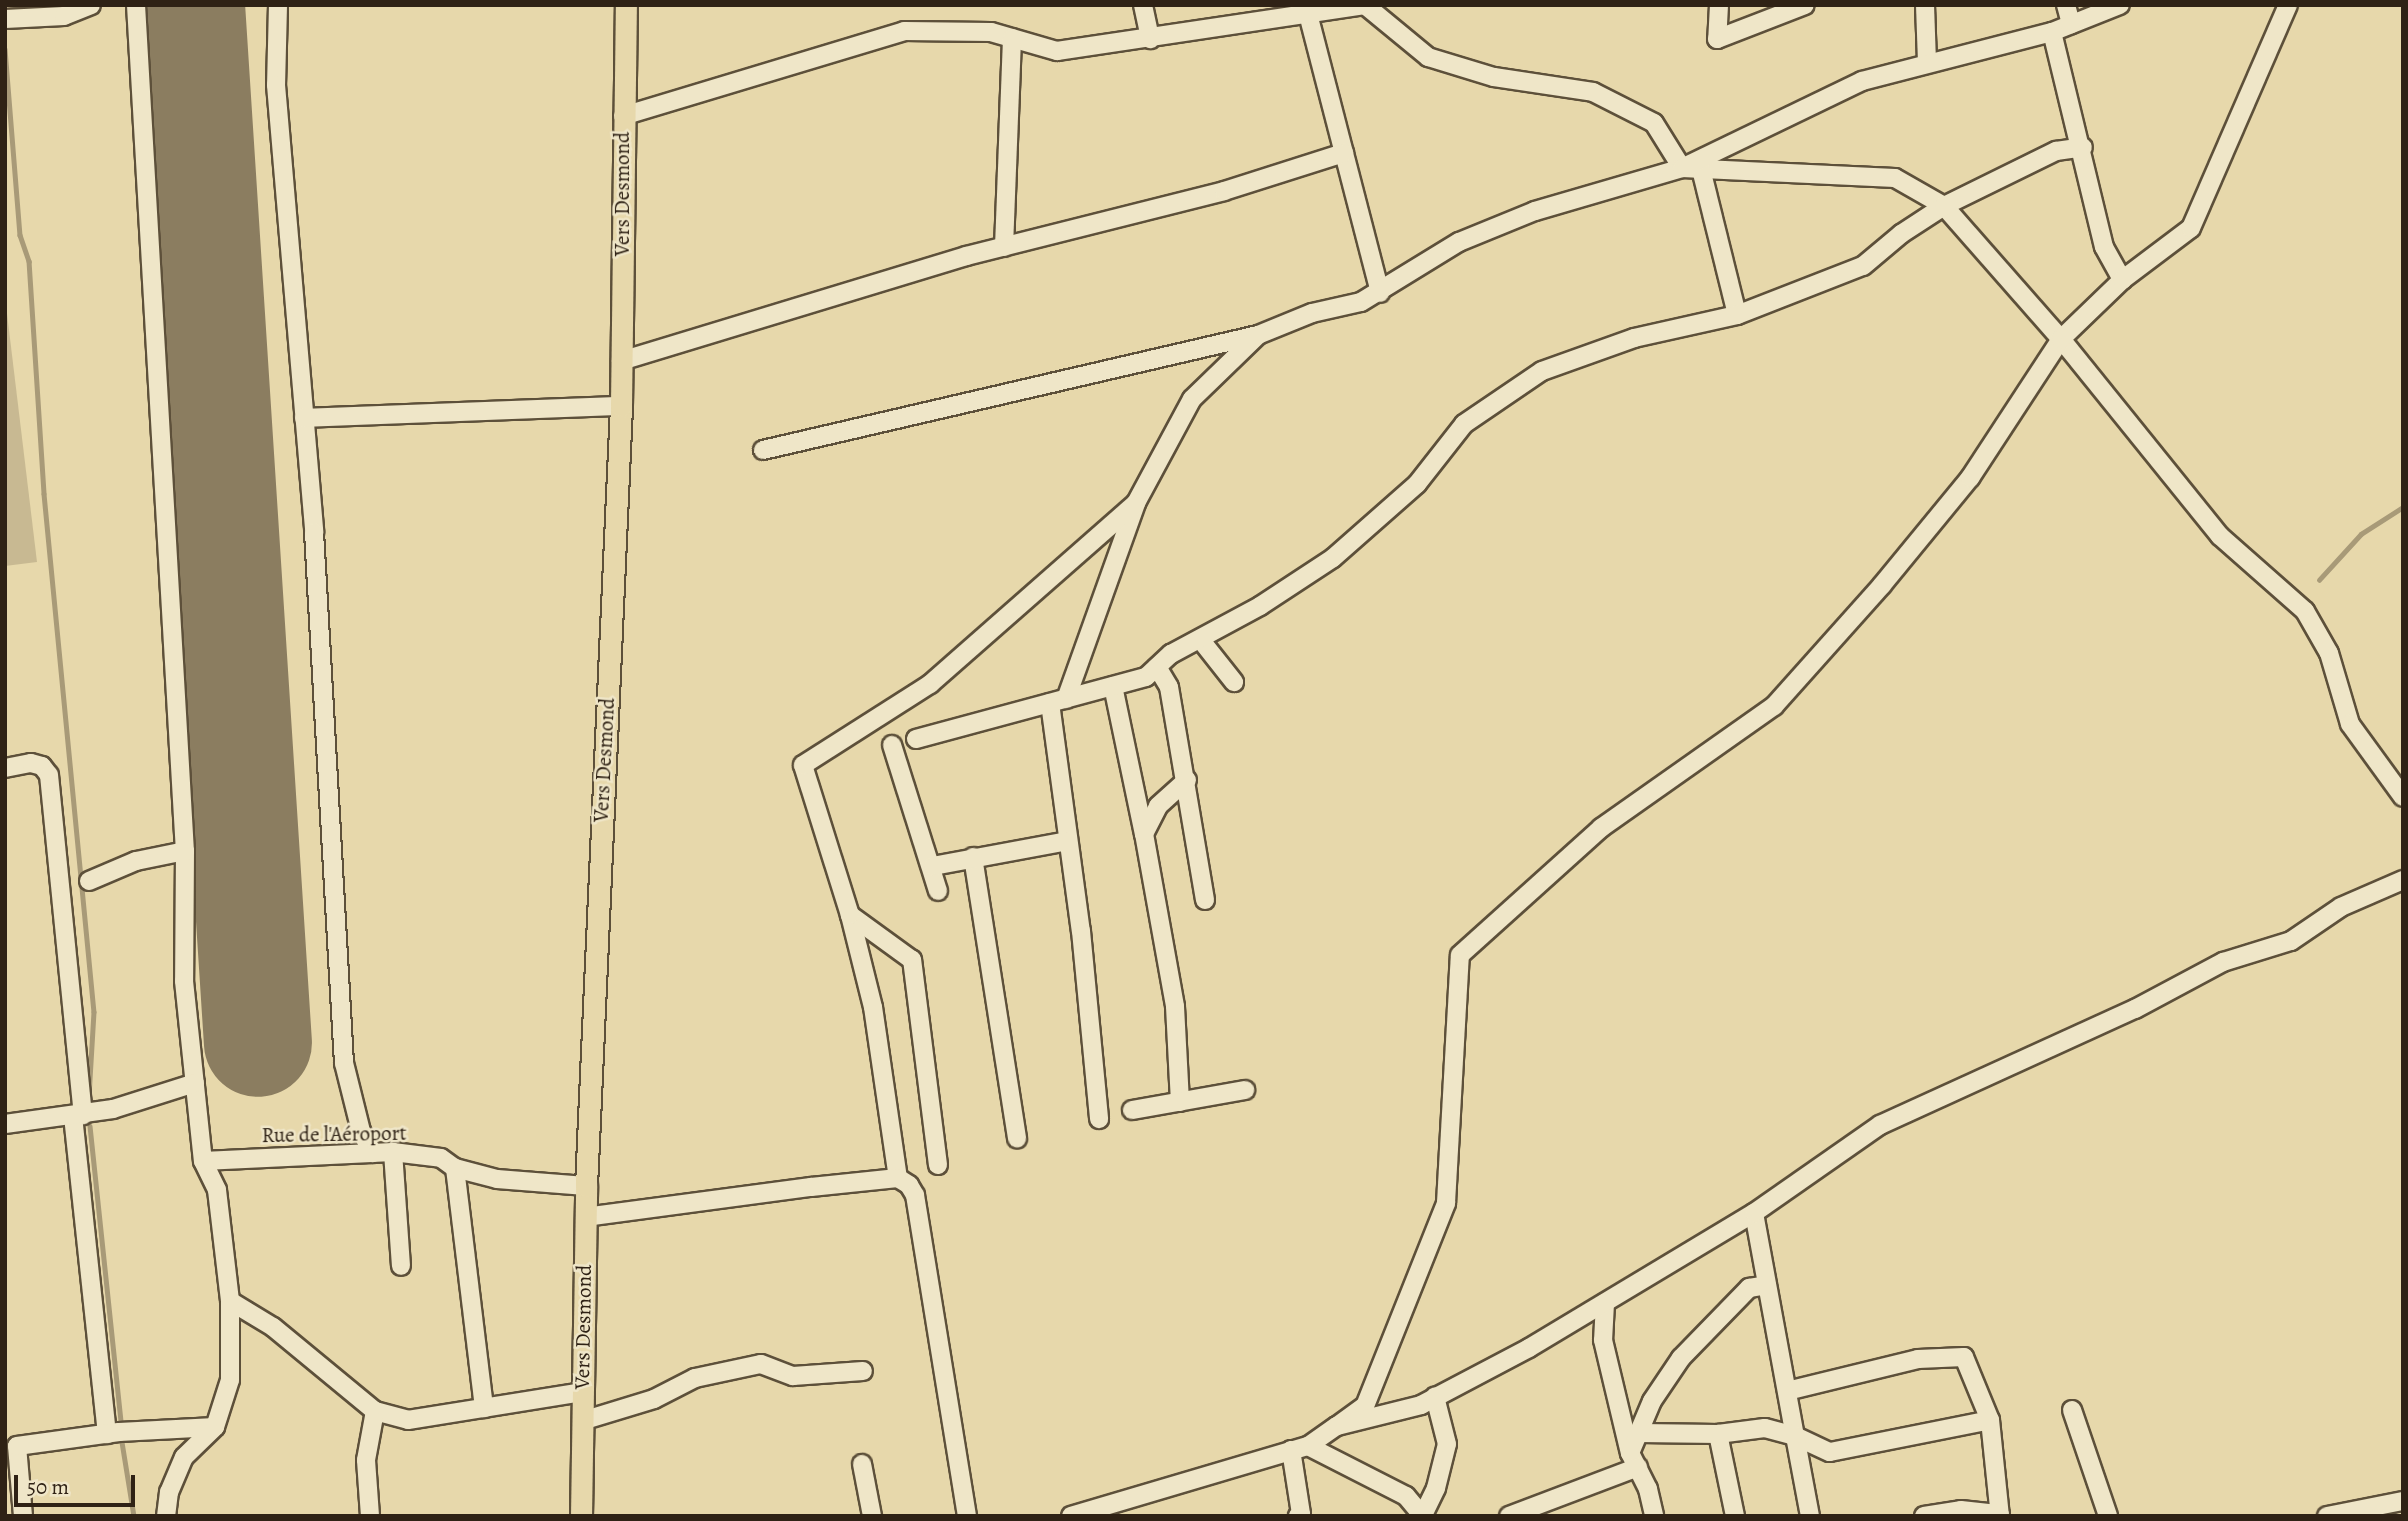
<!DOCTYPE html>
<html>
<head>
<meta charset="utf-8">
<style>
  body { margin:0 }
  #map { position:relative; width:2408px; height:1521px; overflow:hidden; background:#e7d8ab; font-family:Alegreya,serif }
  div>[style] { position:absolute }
  .green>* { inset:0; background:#c8b992 }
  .stream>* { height:4.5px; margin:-2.25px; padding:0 2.25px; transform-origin:2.25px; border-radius:2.25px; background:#a89a78 }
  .runway>* { height:108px; margin:-54px; padding:0 54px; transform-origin:54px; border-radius:54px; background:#8b7d60 }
  .roads { filter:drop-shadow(2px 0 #5d503a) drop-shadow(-2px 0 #5d503a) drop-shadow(0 2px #5d503a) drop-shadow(0 -2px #5d503a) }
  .minor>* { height:18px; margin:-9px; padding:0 9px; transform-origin:9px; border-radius:9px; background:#efe6c8 }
  .major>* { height:21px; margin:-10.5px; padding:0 10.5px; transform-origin:10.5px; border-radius:10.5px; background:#e7d8ab }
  span { translate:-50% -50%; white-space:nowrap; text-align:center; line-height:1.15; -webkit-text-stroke:5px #efe6c8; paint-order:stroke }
  .street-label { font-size:21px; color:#2f2215 }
  .frame { position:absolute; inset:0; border:7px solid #2f2215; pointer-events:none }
  .scale { position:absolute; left:14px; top:1475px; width:121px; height:32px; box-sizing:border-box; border:4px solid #2f2215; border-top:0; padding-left:9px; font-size:21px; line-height:24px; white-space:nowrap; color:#2f2215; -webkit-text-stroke:5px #efe6c8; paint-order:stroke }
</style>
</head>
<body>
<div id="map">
  <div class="green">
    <div style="clip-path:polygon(5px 297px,37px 562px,5px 566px)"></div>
  </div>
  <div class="stream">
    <div style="left:5px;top:49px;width:187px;rotate:85.4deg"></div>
    <div style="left:20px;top:235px;width:28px;rotate:71deg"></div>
    <div style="left:29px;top:261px;width:233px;rotate:86.3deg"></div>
    <div style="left:44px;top:494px;width:520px;rotate:84.49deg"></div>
    <div style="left:94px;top:1012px;width:85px;rotate:93.4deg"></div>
    <div style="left:2319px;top:580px;width:62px;rotate:-47.6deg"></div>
    <div style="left:2361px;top:534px;width:50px;rotate:-32.7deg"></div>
    <div style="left:90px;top:1126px;width:298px;rotate:84deg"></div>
    <div style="left:122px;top:1442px;width:75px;rotate:80.8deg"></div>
  </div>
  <div class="runway">
    <div style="left:191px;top:5px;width:1040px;rotate:86.31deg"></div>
  </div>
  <div class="roads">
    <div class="minor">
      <div style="left:136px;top:5px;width:847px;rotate:86.69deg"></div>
      <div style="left:185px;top:851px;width:130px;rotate:90.4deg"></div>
      <div style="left:184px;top:981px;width:181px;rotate:84deg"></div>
      <div style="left:203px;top:1161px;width:32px;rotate:64deg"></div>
      <div style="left:217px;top:1190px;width:112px;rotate:83.3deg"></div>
      <div style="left:230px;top:1301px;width:79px;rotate:90deg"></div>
      <div style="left:230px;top:1380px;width:49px;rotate:107.7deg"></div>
      <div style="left:215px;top:1427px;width:43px;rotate:135.9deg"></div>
      <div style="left:184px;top:1457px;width:38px;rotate:113deg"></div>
      <div style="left:169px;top:1492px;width:24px;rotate:97deg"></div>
      <div style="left:278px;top:5px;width:80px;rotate:91.4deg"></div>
      <div style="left:276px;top:85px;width:449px;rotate:85.1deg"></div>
      <div style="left:314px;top:532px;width:532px;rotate:86.77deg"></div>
      <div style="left:344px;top:1063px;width:70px;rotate:76deg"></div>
      <div style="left:361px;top:1131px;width:25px;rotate:63deg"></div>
      <div style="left:1143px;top:5px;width:35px;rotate:78deg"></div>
      <div style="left:1719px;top:5px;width:34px;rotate:93deg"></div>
      <div style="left:1717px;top:39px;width:94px;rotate:-21.1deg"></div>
      <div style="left:1925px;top:5px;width:58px;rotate:88deg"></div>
      <div style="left:2066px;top:5px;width:20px;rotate:75deg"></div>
      <div style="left:1313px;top:6px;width:9px;rotate:122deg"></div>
      <div style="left:1308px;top:14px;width:288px;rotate:75.5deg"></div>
      <div style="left:5px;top:19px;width:59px;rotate:-2.9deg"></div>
      <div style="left:64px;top:16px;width:29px;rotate:-22deg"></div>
      <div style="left:2052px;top:32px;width:221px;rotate:76.4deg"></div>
      <div style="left:2104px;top:247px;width:38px;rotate:61deg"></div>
      <div style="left:623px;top:116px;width:294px;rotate:-16.8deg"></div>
      <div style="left:904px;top:31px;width:87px;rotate:0.7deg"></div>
      <div style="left:991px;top:32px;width:69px;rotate:16.1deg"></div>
      <div style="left:1057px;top:51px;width:311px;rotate:-8.5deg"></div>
      <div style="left:1365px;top:5px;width:82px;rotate:39.5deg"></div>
      <div style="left:1428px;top:57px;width:69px;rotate:16.9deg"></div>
      <div style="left:1494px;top:77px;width:100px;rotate:8.6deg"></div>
      <div style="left:1593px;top:92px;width:68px;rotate:26.9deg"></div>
      <div style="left:1654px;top:123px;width:53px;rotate:58.1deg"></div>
      <div style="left:1682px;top:168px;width:213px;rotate:2.7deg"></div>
      <div style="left:1895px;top:178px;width:56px;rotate:29.7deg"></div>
      <div style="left:1944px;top:206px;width:177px;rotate:48.7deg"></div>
      <div style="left:2061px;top:339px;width:253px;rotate:51.1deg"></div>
      <div style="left:2220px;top:536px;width:113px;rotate:41.4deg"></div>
      <div style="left:2305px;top:611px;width:48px;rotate:60.3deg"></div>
      <div style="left:2329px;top:653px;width:74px;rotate:73.5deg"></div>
      <div style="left:2350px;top:724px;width:90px;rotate:54deg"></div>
      <div style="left:1701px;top:169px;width:150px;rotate:76.1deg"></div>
      <div style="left:1004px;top:247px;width:209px;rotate:-87.8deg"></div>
      <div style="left:621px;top:361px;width:361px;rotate:-16.9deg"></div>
      <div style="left:966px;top:256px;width:266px;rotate:-14.1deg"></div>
      <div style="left:1224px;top:191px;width:126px;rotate:-17.6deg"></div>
      <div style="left:304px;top:418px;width:317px;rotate:-2.2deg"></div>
      <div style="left:763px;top:450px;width:508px;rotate:-13.08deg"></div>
      <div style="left:1200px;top:639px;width:55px;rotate:51.7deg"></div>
      <div style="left:1157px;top:667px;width:23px;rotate:59deg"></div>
      <div style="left:1169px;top:687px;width:216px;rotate:80.4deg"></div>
      <div style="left:1113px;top:686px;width:151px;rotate:78.2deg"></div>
      <div style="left:1066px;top:699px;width:208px;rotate:-70.3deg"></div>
      <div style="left:1136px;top:503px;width:118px;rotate:-61.7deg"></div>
      <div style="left:1192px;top:399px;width:92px;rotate:-44.1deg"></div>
      <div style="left:1258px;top:335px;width:58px;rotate:-22.2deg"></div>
      <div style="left:1312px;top:313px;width:50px;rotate:-12.7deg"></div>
      <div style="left:1361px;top:302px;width:115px;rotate:-31.5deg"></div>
      <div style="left:1459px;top:242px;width:82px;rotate:-22.2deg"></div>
      <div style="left:1535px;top:211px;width:153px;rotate:-16.3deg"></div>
      <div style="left:1682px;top:168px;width:200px;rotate:-25.8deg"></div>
      <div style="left:1862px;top:81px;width:196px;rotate:-14.5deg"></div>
      <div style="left:2052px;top:32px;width:73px;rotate:-21.7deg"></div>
      <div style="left:1050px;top:703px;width:230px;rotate:82.3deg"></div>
      <div style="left:1081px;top:931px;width:189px;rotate:84.5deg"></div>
      <div style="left:916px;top:739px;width:238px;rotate:-15.1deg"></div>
      <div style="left:1146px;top:677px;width:34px;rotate:-43deg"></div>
      <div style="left:1171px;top:654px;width:101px;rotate:-28.3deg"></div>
      <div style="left:1260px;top:606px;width:87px;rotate:-33.3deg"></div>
      <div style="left:1333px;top:558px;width:112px;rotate:-41.4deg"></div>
      <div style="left:1417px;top:484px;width:76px;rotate:-51.9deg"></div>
      <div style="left:1464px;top:424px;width:94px;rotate:-34.2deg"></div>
      <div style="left:1542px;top:371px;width:98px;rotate:-19.7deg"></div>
      <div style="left:1634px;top:338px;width:106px;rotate:-12.6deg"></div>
      <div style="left:1737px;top:315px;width:135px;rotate:-21.3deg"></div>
      <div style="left:1863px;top:266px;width:50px;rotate:-40.1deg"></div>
      <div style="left:1901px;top:234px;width:51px;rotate:-33.1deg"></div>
      <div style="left:1944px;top:206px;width:125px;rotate:-26.2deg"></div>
      <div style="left:2056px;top:151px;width:27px;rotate:-8deg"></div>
      <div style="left:892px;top:745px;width:153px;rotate:72.5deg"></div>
      <div style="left:5px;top:768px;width:26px;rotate:-11deg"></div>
      <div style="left:31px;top:763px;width:11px;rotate:15deg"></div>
      <div style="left:42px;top:766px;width:11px;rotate:52deg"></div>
      <div style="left:49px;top:775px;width:342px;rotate:84.3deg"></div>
      <div style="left:973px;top:857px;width:285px;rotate:81.1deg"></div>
      <div style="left:933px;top:866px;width:137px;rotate:-10.5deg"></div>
      <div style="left:89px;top:881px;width:51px;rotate:-23.1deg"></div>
      <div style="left:136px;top:861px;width:50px;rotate:-11.5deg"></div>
      <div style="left:850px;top:915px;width:95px;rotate:76deg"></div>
      <div style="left:873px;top:1007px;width:173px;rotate:81.7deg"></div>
      <div style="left:1180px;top:1102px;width:96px;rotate:-93deg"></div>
      <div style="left:1175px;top:1006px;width:175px;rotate:-100.2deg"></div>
      <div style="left:1144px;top:834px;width:31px;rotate:-63deg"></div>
      <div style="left:1158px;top:806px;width:39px;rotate:-42deg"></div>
      <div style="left:1132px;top:1110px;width:115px;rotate:-10deg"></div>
      <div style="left:73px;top:1116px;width:320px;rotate:83.9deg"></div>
      <div style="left:5px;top:1124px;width:109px;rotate:-7.9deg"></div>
      <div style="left:113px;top:1109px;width:86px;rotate:-17.6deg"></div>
      <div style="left:393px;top:1152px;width:114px;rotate:86deg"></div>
      <div style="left:203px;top:1161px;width:190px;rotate:-2.7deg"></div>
      <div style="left:393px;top:1152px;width:48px;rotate:7.1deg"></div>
      <div style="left:441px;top:1158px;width:17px;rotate:36deg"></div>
      <div style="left:455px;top:1168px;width:43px;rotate:14.7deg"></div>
      <div style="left:497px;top:1179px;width:89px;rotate:4.5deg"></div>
      <div style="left:938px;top:1165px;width:207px;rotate:-97.2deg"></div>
      <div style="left:912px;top:960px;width:77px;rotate:-144deg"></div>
      <div style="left:850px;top:915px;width:157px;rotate:-107.4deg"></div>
      <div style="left:803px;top:765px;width:151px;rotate:-32.5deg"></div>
      <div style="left:930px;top:684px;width:273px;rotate:-41.3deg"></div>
      <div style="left:455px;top:1168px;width:242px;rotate:83.1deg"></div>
      <div style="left:1754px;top:1213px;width:227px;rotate:79.6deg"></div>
      <div style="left:1795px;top:1436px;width:38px;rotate:25deg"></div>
      <div style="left:1830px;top:1452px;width:163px;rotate:-11.3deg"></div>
      <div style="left:585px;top:1217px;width:228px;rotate:-7.6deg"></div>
      <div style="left:811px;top:1187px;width:87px;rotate:-5.9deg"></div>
      <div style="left:898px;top:1178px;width:13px;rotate:32deg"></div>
      <div style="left:909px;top:1185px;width:12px;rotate:59deg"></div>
      <div style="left:915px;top:1195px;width:325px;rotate:80.8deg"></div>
      <div style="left:230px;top:1301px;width:50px;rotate:31.2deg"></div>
      <div style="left:273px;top:1327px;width:132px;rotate:39.5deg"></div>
      <div style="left:375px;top:1411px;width:34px;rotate:15deg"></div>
      <div style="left:408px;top:1420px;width:176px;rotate:-9.1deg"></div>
      <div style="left:1605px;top:1303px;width:37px;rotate:93deg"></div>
      <div style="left:1603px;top:1340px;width:116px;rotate:76.6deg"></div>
      <div style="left:1630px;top:1453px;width:40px;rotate:63.4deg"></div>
      <div style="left:1648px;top:1489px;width:28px;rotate:77deg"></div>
      <div style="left:1787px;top:1391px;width:135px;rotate:-13.7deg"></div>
      <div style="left:1918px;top:1359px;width:46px;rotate:-2.5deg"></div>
      <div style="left:1964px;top:1357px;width:68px;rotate:67.6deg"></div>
      <div style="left:1990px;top:1420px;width:97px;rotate:84.1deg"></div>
      <div style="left:2072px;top:1410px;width:112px;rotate:71.2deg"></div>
      <div style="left:582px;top:1421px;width:75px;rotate:-17deg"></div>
      <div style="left:654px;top:1399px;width:46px;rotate:-27.1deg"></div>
      <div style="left:695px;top:1378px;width:67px;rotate:-12deg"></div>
      <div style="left:761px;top:1364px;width:34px;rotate:21deg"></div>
      <div style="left:793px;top:1376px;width:70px;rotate:-4.1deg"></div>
      <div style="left:1337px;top:1426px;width:34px;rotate:-36deg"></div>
      <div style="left:1365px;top:1406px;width:219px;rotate:-68.2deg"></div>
      <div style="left:1446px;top:1203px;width:248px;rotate:-86.8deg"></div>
      <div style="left:1460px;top:955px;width:190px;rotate:-42deg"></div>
      <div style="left:1601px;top:828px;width:212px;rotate:-35.2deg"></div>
      <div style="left:1774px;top:706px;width:162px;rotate:-48.2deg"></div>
      <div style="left:1882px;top:585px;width:139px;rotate:-50.6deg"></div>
      <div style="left:1970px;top:478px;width:166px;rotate:-56.8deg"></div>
      <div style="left:2061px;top:339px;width:85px;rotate:-44deg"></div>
      <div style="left:2122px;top:280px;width:86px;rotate:-37deg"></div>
      <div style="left:2191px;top:228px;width:243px;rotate:-66.5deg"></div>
      <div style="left:1640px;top:1433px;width:78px;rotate:0.7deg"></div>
      <div style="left:1308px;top:1446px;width:110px;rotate:27deg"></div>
      <div style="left:1406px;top:1496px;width:26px;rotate:50deg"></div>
      <div style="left:1291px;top:1450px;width:65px;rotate:81.1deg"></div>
      <div style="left:1301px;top:1514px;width:4px;rotate:146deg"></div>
      <div style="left:1630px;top:1453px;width:56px;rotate:-67.1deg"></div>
      <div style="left:1652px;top:1401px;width:52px;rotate:-56deg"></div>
      <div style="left:1681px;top:1358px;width:98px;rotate:-45.8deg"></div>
      <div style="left:1749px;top:1288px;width:18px;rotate:-9deg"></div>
      <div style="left:862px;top:1464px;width:53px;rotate:79.1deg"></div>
      <div style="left:1423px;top:1515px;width:30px;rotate:-64deg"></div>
      <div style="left:1436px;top:1488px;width:45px;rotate:-76deg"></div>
      <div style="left:1447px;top:1444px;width:49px;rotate:-104.3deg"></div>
      <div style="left:23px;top:1516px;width:70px;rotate:-94.9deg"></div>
      <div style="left:17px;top:1446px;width:103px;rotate:-7.8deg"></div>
      <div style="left:119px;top:1432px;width:96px;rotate:-3deg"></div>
      <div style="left:370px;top:1516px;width:56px;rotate:-94.1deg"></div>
      <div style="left:366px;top:1460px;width:50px;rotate:-79.6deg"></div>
      <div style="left:1071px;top:1516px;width:247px;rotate:-16.5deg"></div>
      <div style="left:1308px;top:1446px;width:35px;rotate:-35deg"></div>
      <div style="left:1337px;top:1426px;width:87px;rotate:-14deg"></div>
      <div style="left:1421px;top:1405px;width:122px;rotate:-27.8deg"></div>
      <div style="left:1529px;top:1348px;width:262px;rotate:-31deg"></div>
      <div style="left:1754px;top:1213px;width:154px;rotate:-34.9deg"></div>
      <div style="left:1880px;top:1125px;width:280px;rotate:-24.5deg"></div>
      <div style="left:2135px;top:1009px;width:100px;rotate:-28.1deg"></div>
      <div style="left:2223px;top:962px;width:71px;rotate:-17.2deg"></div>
      <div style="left:2291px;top:941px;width:60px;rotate:-34.2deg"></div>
      <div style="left:2341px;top:907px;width:68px;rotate:-23.5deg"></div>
      <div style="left:1509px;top:1516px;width:138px;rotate:-20.8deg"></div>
      <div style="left:1735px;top:1516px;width:84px;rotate:-101.7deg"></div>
      <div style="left:1718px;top:1434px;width:47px;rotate:-7.3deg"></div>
      <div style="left:1765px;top:1428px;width:31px;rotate:15deg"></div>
      <div style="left:1795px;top:1436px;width:81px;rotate:79.4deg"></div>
      <div style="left:1924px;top:1516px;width:37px;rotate:-9deg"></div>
      <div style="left:1961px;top:1510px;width:39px;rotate:6deg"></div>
      <div style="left:2327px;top:1516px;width:77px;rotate:-11.2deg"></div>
    </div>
    <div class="major">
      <div style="left:581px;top:1516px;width:330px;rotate:-89.1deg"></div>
      <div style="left:586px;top:1186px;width:781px;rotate:-87.43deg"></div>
      <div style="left:621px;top:406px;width:401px;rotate:-89.3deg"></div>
    </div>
  </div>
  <div class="street-label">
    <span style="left:622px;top:194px;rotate:-90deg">Vers Desmond</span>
    <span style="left:604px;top:760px;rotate:-87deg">Vers Desmond</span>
    <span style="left:334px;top:1134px;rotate:-1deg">Rue de l'Aéroport</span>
    <span style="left:583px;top:1327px;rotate:-89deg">Vers Desmond</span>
  </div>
  <div class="frame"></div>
  <div class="scale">50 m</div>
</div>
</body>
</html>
